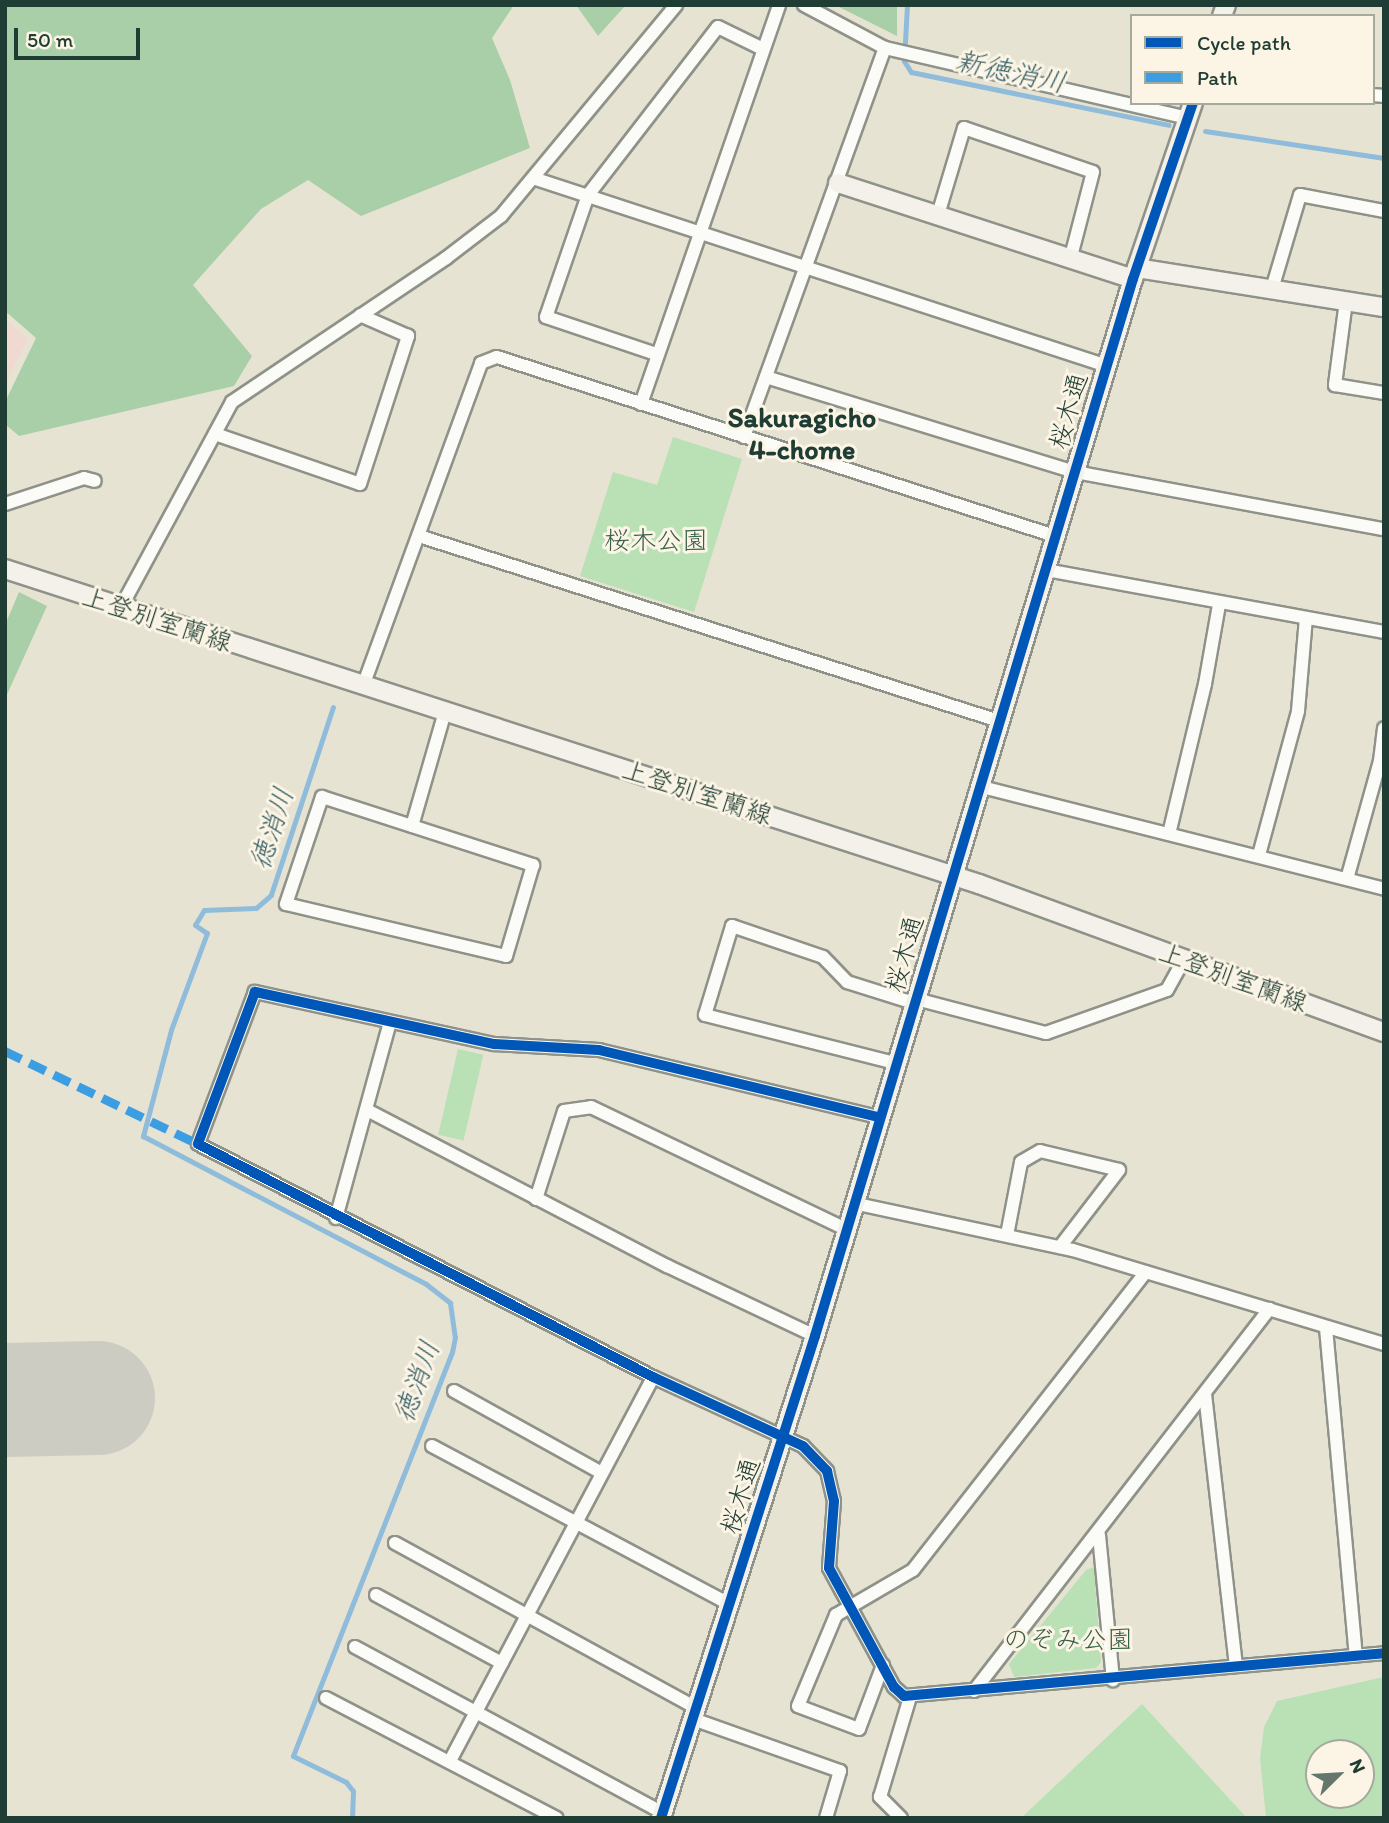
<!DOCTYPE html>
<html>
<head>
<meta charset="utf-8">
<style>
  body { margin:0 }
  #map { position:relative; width:1389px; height:1823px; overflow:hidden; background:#e7e3d3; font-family:Itim,"Klee One",sans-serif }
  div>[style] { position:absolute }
  .built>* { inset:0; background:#f0d9d0 }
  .green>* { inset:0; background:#b9e1b5; transform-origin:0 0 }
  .forest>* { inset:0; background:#a9cfa8 }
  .stream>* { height:5px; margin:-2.5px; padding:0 2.5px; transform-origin:2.5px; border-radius:2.5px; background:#8fbcda }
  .runway>* { height:114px; margin:-57px; padding:0 57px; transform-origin:57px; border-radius:57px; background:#ccccc2 }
  .roads { filter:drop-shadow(2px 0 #8e9288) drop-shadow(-2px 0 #8e9288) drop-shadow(0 2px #8e9288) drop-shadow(0 -2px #8e9288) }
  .street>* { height:12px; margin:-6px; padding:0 6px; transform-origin:6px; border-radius:6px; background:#fbfbf8 }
  .secondary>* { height:18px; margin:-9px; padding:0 9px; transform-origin:9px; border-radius:9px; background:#f4f1ea }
  .quiet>* { height:9px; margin-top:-4.5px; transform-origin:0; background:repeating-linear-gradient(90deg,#3c9ee2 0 18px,transparent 0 27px) }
  .cycleway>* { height:10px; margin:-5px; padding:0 5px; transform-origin:5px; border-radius:5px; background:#0057b8 }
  span { translate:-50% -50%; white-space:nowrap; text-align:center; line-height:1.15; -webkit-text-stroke:6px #fcf5e5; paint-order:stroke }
  .street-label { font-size:26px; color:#1f3d34 }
  .park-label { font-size:26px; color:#365e49 }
  .water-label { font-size:28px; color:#355e67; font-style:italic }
  .neighbourhood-label { font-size:28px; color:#1f3d34; font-weight:700 }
  .frame { position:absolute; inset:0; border:7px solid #1f3d34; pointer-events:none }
  .legend { position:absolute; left:1130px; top:14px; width:245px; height:91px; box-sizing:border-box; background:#fcf5e5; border:2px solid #a4ab9e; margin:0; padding:9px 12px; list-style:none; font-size:21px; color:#1f3d34 }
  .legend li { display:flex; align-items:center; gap:14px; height:35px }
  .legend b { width:35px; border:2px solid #a4ab9e }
  .north { position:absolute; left:1305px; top:1739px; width:70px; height:70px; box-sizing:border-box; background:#fcf5e5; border:2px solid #a4ab9e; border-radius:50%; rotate:66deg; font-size:19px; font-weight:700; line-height:28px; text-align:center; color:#1f3d34 }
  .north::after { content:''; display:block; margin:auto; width:24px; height:32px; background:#65776c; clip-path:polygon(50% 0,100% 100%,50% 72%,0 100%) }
  .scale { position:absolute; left:14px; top:28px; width:126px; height:32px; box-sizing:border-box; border:4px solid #1f3d34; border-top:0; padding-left:9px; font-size:21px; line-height:24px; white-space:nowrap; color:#1f3d34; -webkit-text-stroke:5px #fcf5e5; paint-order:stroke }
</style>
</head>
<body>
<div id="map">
  <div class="built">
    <div style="clip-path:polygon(5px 319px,28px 339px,5px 384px)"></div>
  </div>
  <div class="green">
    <div style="clip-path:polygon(673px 437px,742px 459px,694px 612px,580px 576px,613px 472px,657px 485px)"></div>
    <div style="left:458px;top:1049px;width:26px;height:88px;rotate:13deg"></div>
    <div style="clip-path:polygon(1094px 1567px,1101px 1662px,1096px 1668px,1014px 1677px,1009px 1664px,1086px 1570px)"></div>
    <div style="clip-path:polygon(evenodd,1384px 1677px,1384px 1818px,1266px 1818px,1260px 1758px,1264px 1727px,1277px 1701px,1384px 1677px,1361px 1753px,1361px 1795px,1319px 1795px,1319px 1753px,1361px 1753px)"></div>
    <div style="clip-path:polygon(1142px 1704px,1247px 1818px,1021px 1818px)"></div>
  </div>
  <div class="forest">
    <div style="clip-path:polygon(5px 5px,514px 5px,492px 38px,510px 80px,530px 148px,361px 216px,308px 180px,261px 209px,193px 285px,252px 356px,234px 386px,19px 436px,5px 424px,5px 402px,36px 338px,5px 311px)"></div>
    <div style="clip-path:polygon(576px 5px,626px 5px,598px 36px)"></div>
    <div style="clip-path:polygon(835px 5px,897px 5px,897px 36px)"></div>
    <div style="clip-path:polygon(19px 592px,47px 606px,5px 699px,5px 625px)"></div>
  </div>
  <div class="stream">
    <div style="left:907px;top:5px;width:56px;rotate:93.1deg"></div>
    <div style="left:904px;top:61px;width:13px;rotate:58deg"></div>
    <div style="left:911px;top:72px;width:263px;rotate:11.6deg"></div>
    <div style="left:1205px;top:131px;width:181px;rotate:8.6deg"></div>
    <div style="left:333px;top:707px;width:198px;rotate:108.3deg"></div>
    <div style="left:271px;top:895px;width:20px;rotate:139deg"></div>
    <div style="left:256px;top:908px;width:52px;rotate:177.8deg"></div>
    <div style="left:204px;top:910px;width:17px;rotate:121deg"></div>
    <div style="left:195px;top:925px;width:14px;rotate:34deg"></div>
    <div style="left:207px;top:933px;width:103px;rotate:110.4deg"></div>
    <div style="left:171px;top:1030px;width:110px;rotate:104.8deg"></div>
    <div style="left:143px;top:1136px;width:319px;rotate:27.6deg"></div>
    <div style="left:426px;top:1284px;width:31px;rotate:38deg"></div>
    <div style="left:450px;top:1303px;width:34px;rotate:82deg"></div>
    <div style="left:455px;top:1337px;width:15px;rotate:101deg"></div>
    <div style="left:452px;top:1352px;width:434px;rotate:111.5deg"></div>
    <div style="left:293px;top:1756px;width:59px;rotate:26.1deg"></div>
    <div style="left:346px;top:1782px;width:11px;rotate:52deg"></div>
    <div style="left:353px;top:1791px;width:27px;rotate:92deg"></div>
  </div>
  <div class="runway">
    <div style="left:5px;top:1400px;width:93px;rotate:-1.2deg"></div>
  </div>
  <div class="roads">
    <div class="street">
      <div style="left:804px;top:5px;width:92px;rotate:28deg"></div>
      <div style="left:885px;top:48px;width:311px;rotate:13deg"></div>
      <div style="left:1373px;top:95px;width:11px;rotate:5deg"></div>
      <div style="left:536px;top:179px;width:601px;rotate:18.13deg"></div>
      <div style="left:937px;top:218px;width:94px;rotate:-73.3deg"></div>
      <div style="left:964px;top:128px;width:136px;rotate:18.8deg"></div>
      <div style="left:1093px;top:172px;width:91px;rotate:104.6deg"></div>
      <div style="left:1272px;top:289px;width:98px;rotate:-73.4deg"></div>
      <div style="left:1300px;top:195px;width:86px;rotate:10.8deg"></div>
      <div style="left:1346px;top:301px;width:85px;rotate:97.5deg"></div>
      <div style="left:1335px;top:385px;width:50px;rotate:9.3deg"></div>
      <div style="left:656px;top:354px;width:116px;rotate:-161.4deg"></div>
      <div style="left:546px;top:317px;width:129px;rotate:-71deg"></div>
      <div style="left:588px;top:195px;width:212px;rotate:-52.3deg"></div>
      <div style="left:718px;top:27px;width:50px;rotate:26.1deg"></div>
      <div style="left:766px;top:377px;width:323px;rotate:17.1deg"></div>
      <div style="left:1075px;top:472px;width:314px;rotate:10.5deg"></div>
      <div style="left:641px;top:404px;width:422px;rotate:-70.9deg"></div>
      <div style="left:215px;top:434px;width:153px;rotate:19deg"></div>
      <div style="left:360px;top:484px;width:156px;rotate:-72deg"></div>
      <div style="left:408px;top:336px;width:52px;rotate:-156.4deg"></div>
      <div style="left:744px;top:437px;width:414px;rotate:-70.1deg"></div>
      <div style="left:5px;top:504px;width:83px;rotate:-18.2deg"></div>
      <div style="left:84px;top:478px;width:11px;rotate:15deg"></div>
      <div style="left:419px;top:536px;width:609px;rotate:17.69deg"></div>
      <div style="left:1046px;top:570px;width:344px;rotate:10.4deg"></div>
      <div style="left:120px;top:609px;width:235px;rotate:-61.6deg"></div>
      <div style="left:232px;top:402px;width:258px;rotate:-33.9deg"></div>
      <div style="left:446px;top:258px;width:69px;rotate:-37.4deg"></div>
      <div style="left:501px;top:216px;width:274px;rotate:-50.3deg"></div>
      <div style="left:363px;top:686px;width:344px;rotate:-69.9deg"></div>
      <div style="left:481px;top:363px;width:17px;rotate:-21deg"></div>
      <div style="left:497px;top:357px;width:586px;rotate:17.79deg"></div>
      <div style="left:978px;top:786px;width:419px;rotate:14.2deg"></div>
      <div style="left:322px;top:797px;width:222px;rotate:17.9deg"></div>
      <div style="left:533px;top:865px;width:95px;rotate:106.5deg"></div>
      <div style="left:506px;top:956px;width:226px;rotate:-166.7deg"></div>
      <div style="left:286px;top:904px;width:113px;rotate:-71.4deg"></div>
      <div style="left:412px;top:826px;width:119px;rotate:-73.9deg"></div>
      <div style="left:1169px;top:834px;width:154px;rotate:-76.5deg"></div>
      <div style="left:1205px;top:684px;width:80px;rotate:-80deg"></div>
      <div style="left:1259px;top:855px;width:149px;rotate:-74.8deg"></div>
      <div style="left:1298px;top:711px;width:93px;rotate:-85.1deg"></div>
      <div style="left:1347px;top:879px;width:123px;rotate:-74.4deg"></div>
      <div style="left:1380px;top:761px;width:33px;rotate:-83deg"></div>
      <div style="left:916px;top:999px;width:134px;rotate:14.7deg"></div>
      <div style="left:1046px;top:1033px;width:128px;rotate:-19.6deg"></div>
      <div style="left:1167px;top:990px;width:35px;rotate:-61deg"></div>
      <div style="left:895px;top:1063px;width:196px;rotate:-165.8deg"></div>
      <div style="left:705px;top:1015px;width:93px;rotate:-73.1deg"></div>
      <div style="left:732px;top:926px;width:96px;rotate:18.8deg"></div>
      <div style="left:823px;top:957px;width:35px;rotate:46deg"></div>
      <div style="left:847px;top:982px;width:70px;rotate:17.4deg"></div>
      <div style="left:369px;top:1111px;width:336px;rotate:27.5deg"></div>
      <div style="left:667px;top:1266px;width:164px;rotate:25.3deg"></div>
      <div style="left:878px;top:1117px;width:287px;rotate:-166.5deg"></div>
      <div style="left:599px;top:1050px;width:105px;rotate:-176.7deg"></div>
      <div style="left:494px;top:1044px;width:245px;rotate:-167.7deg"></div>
      <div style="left:255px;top:992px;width:162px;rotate:110.6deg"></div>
      <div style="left:198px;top:1144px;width:511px;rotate:27.12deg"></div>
      <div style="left:653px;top:1377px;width:165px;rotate:24.7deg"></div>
      <div style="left:803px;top:1446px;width:35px;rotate:46deg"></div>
      <div style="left:827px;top:1471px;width:31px;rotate:77deg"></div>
      <div style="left:834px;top:1501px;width:67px;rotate:94.3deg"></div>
      <div style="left:829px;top:1568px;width:136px;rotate:61.4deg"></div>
      <div style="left:894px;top:1687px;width:13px;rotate:42deg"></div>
      <div style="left:904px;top:1696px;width:482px;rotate:-5.1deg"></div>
      <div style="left:536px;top:1199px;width:92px;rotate:-72.3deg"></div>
      <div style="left:564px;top:1111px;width:27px;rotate:-8deg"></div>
      <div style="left:591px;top:1107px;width:283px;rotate:25.6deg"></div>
      <div style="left:853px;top:1203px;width:225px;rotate:12.1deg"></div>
      <div style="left:1073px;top:1250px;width:325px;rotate:16.8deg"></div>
      <div style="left:336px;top:1218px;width:203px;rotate:-74.6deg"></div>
      <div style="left:1007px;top:1235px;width:74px;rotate:-79.1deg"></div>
      <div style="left:1021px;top:1162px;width:22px;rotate:-30deg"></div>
      <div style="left:1040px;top:1151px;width:81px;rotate:13.5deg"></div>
      <div style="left:1119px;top:1170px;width:97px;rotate:127.5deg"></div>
      <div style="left:1326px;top:1328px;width:328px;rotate:84.8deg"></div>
      <div style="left:454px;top:1391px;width:169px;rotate:29deg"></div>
      <div style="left:1205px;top:1394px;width:273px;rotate:83.5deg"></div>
      <div style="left:432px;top:1446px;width:339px;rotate:28deg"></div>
      <div style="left:1099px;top:1535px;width:146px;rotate:84.5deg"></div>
      <div style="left:395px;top:1543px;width:344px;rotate:28.7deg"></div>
      <div style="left:376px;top:1595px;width:143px;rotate:28.4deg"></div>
      <div style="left:355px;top:1647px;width:350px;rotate:28.3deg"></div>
      <div style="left:883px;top:1665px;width:68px;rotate:110.6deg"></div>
      <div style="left:859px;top:1729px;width:65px;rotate:-159.3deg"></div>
      <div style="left:798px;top:1706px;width:99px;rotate:-67.3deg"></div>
      <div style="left:836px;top:1615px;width:89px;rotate:-30.3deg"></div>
      <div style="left:913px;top:1570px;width:378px;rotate:-52deg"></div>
      <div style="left:974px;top:1691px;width:483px;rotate:-52.3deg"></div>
      <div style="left:326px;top:1698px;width:260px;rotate:27.5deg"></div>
      <div style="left:693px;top:1719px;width:156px;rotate:19.5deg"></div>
      <div style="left:840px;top:1771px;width:49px;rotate:106.6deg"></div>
      <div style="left:451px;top:1759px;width:432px;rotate:-62.1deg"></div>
      <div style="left:901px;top:1818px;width:30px;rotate:-135deg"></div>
      <div style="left:880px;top:1797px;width:104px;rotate:-73.3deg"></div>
    </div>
    <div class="secondary">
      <div style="left:1222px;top:16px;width:12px;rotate:-70deg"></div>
      <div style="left:838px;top:183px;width:310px;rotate:18deg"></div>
      <div style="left:1137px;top:268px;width:250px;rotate:9deg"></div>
      <div style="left:5px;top:569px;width:1024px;rotate:17.92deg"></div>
      <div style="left:979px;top:884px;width:431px;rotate:20.1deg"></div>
      <div style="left:661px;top:1818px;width:506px;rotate:-72.28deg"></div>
      <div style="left:815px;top:1336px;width:1104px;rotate:-73.26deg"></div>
      <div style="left:1133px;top:279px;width:186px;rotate:-71.2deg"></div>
    </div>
  </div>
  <div class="quiet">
    <div style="left:5px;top:1051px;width:214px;rotate:25.7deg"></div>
  </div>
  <div class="cycleway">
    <div style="left:878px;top:1117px;width:287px;rotate:-166.5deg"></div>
    <div style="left:599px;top:1050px;width:105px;rotate:-176.7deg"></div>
    <div style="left:494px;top:1044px;width:245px;rotate:-167.7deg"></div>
    <div style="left:255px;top:992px;width:162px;rotate:110.6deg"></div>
    <div style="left:198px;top:1144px;width:511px;rotate:27.12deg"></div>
    <div style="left:653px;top:1377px;width:165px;rotate:24.7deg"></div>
    <div style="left:803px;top:1446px;width:35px;rotate:46deg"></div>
    <div style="left:827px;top:1471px;width:31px;rotate:77deg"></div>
    <div style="left:834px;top:1501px;width:67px;rotate:94.3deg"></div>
    <div style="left:829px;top:1568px;width:136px;rotate:61.4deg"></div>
    <div style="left:894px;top:1687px;width:13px;rotate:42deg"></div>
    <div style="left:904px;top:1696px;width:482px;rotate:-5.1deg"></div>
    <div style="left:661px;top:1818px;width:506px;rotate:-72.28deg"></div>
    <div style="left:815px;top:1336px;width:1104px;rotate:-73.26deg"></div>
    <div style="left:1133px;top:279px;width:186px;rotate:-71.2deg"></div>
  </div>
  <div class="street-label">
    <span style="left:1069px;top:411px;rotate:-74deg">桜木通</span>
    <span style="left:157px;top:620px;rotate:18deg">上登別室蘭線</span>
    <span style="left:697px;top:793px;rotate:18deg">上登別室蘭線</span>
    <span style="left:905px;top:954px;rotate:-74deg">桜木通</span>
    <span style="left:1233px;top:978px;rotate:20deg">上登別室蘭線</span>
    <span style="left:741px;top:1496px;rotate:-73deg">桜木通</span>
  </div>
  <div class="park-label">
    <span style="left:656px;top:541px">桜木公園</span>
    <span style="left:1068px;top:1640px">のぞみ公園</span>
  </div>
  <div class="water-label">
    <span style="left:1011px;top:71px;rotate:12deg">新徳消川</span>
    <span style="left:271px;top:828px;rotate:-72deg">徳消川</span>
    <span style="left:416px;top:1381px;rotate:-70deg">徳消川</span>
  </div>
  <div class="neighbourhood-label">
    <span style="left:802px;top:433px">Sakuragicho<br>4-chome</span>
  </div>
  <div class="frame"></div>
  <ul class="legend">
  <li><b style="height:9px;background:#0057b8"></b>Cycle path</li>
  <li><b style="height:9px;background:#3c9ee2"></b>Path</li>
  </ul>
  <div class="north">N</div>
  <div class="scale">50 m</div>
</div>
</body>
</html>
